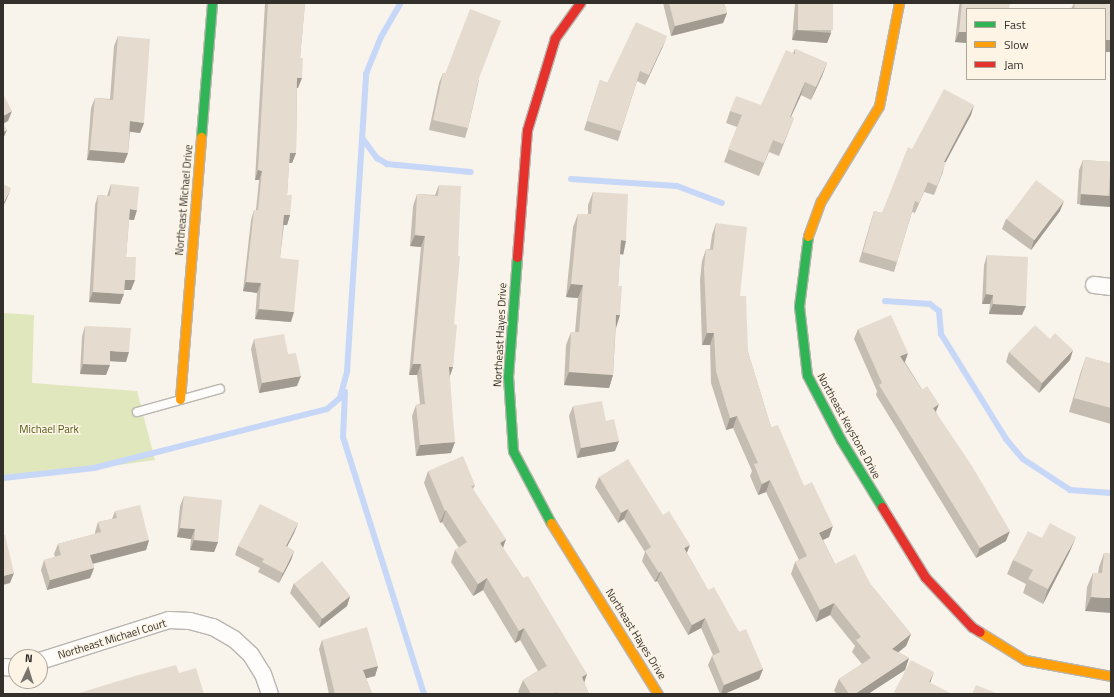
<!DOCTYPE html>
<html>
<head>
<meta charset="utf-8">
<style>
  body { margin:0 }
  #map { position:relative; width:1114px; height:697px; overflow:hidden; background:#f8f3eb; font-family:"Titillium Web",sans-serif }
  div>[style] { position:absolute }
  .green>* { inset:0; background:#e0e7bd }
  .stream>* { height:6px; margin:-3px; padding:0 3px; transform-origin:3px; border-radius:3px; background:#c7d7f8 }
  .roads { filter:drop-shadow(1px 0 #b9b5af) drop-shadow(-1px 0 #b9b5af) drop-shadow(0 1px #b9b5af) drop-shadow(0 -1px #b9b5af) }
  .lane>* { height:8px; margin:-4px; padding:0 4px; transform-origin:4px; border-radius:4px; background:#fefdfc }
  .street>* { height:16px; margin:-8px; padding:0 8px; transform-origin:8px; border-radius:8px; background:#fefdfc }
  .fast>* { height:9px; margin:-4.5px; padding:0 4.5px; transform-origin:4.5px; border-radius:4.5px; background:#30b455 }
  .slow>* { height:9px; margin:-4.5px; padding:0 4.5px; transform-origin:4.5px; border-radius:4.5px; background:#ff9f0a }
  .jam>* { height:9px; margin:-4.5px; padding:0 4.5px; transform-origin:4.5px; border-radius:4.5px; background:#e5322d }
  .wall>* { inset:0; background:#c5bdb2 }
  .shaded-wall>* { inset:0; background:#a09a91; transform-origin:0 0 }
  .building>* { inset:0; background:#e5dccf; transform-origin:0 0 }
  span { translate:-50% -50%; white-space:nowrap; text-align:center; line-height:1.15; -webkit-text-stroke:3px #fdf4e6; paint-order:stroke }
  .street-label { font-size:11px; color:#33302b }
  .park-label { font-size:11px; color:#505d18 }
  .frame { position:absolute; inset:0; border:4px solid #33302b; pointer-events:none }
  .legend { position:absolute; left:966px; top:8px; width:140px; height:72px; box-sizing:border-box; background:#fdf4e6; border:1px solid #aca69b; margin:0; padding:5px 7px; list-style:none; font-size:12px; color:#33302b }
  .legend li { display:flex; align-items:center; gap:8px; height:20px }
  .legend b { width:20px; border:1px solid #aca69b }
  .north { position:absolute; left:8px; top:649px; width:40px; height:40px; box-sizing:border-box; background:#fdf4e6; border:1px solid #aca69b; border-radius:50%; rotate:4deg; font-size:11px; font-weight:700; line-height:16px; text-align:center; color:#33302b }
  .north::after { content:''; display:block; margin:auto; width:14px; height:18px; background:#78746e; clip-path:polygon(50% 0,100% 100%,50% 72%,0 100%) }
</style>
</head>
<body>
<div id="map">
  <div class="green">
    <div style="clip-path:polygon(3px 313px,34px 315px,32px 383px,137px 391px,155px 460px,3px 481px)"></div>
  </div>
  <div class="stream">
    <div style="left:363px;top:139px;width:24px;rotate:54deg"></div>
    <div style="left:377px;top:158px;width:12px;rotate:31deg"></div>
    <div style="left:387px;top:164px;width:84px;rotate:5.4deg"></div>
    <div style="left:571px;top:179px;width:106px;rotate:3.8deg"></div>
    <div style="left:677px;top:186px;width:48px;rotate:20.7deg"></div>
    <div style="left:885px;top:301px;width:45px;rotate:3.8deg"></div>
    <div style="left:930px;top:304px;width:11px;rotate:38deg"></div>
    <div style="left:939px;top:311px;width:23px;rotate:85deg"></div>
    <div style="left:941px;top:334px;width:123px;rotate:58.2deg"></div>
    <div style="left:1006px;top:439px;width:26px;rotate:50deg"></div>
    <div style="left:1023px;top:459px;width:56px;rotate:33.4deg"></div>
    <div style="left:1070px;top:490px;width:41px;rotate:4.2deg"></div>
    <div style="left:345px;top:392px;width:45px;rotate:92.5deg"></div>
    <div style="left:343px;top:437px;width:269px;rotate:72.5deg"></div>
    <div style="left:3px;top:478px;width:92px;rotate:-6.3deg"></div>
    <div style="left:94px;top:468px;width:240px;rotate:-14.2deg"></div>
    <div style="left:327px;top:409px;width:17px;rotate:-40deg"></div>
    <div style="left:340px;top:398px;width:28px;rotate:-75deg"></div>
    <div style="left:347px;top:371px;width:298px;rotate:-86.3deg"></div>
    <div style="left:366px;top:74px;width:40px;rotate:-68deg"></div>
    <div style="left:381px;top:37px;width:39px;rotate:-60deg"></div>
  </div>
  <div class="roads">
    <div class="lane">
      <div style="left:137px;top:412px;width:86px;rotate:-15.5deg"></div>
    </div>
    <div class="street">
      <div style="left:1094px;top:285px;width:17px;rotate:7deg"></div>
      <div style="left:40px;top:661px;width:135px;rotate:-17.6deg"></div>
      <div style="left:169px;top:620px;width:21px;rotate:3deg"></div>
      <div style="left:190px;top:621px;width:24px;rotate:15deg"></div>
      <div style="left:213px;top:627px;width:24px;rotate:30deg"></div>
      <div style="left:234px;top:639px;width:23px;rotate:43deg"></div>
      <div style="left:251px;top:655px;width:22px;rotate:58deg"></div>
      <div style="left:263px;top:674px;width:21px;rotate:71deg"></div>
      <div style="left:3px;top:667px;width:13px;rotate:4deg"></div>
    </div>
    <div class="fast">
      <div style="left:201px;top:137px;width:134px;rotate:-85.3deg"></div>
      <div style="left:808px;top:236px;width:71px;rotate:97.3deg"></div>
      <div style="left:799px;top:306px;width:69px;rotate:83.4deg"></div>
      <div style="left:807px;top:375px;width:73px;rotate:62.4deg"></div>
      <div style="left:841px;top:440px;width:79px;rotate:58.5deg"></div>
      <div style="left:517px;top:257px;width:119px;rotate:94.3deg"></div>
      <div style="left:508px;top:376px;width:75px;rotate:86.2deg"></div>
      <div style="left:513px;top:451px;width:81px;rotate:62.2deg"></div>
    </div>
    <div class="slow">
      <div style="left:808px;top:236px;width:37px;rotate:-70deg"></div>
      <div style="left:821px;top:201px;width:111px;rotate:-58.6deg"></div>
      <div style="left:879px;top:106px;width:105px;rotate:-79deg"></div>
      <div style="left:180px;top:399px;width:263px;rotate:-85.4deg"></div>
      <div style="left:551px;top:523px;width:202px;rotate:58deg"></div>
      <div style="left:980px;top:632px;width:53px;rotate:31.9deg"></div>
      <div style="left:1025px;top:660px;width:87px;rotate:10.5deg"></div>
    </div>
    <div class="jam">
      <div style="left:517px;top:257px;width:127px;rotate:-85.5deg"></div>
      <div style="left:527px;top:130px;width:96px;rotate:-73.1deg"></div>
      <div style="left:555px;top:38px;width:43px;rotate:-54.5deg"></div>
      <div style="left:882px;top:507px;width:82px;rotate:58.4deg"></div>
      <div style="left:925px;top:577px;width:69px;rotate:46.8deg"></div>
      <div style="left:972px;top:627px;width:9px;rotate:32deg"></div>
    </div>
  </div>
  <div class="wall">
    <div style="clip-path:polygon(265px 3px,305px 3px,300px 58px,298px 88px,297px 88px,296px 153px,292px 163px,289px 163px,287px 195px,290px 215px,287px 225px,284px 225px,280px 258px,291px 322px,255px 319px,257px 293px,243px 291px,251px 220px,254px 210px,256px 210px,259px 180px,255px 180px)"></div>
    <div style="clip-path:polygon(663px 3px,724px 3px,727px 13px,723px 23px,671px 36px)"></div>
    <div style="clip-path:polygon(795px 3px,833px 3px,831px 33px,827px 43px,792px 40px)"></div>
    <div style="clip-path:polygon(960px 3px,1010px 3px,967px 9px,967px 43px,955px 42px,959px 6px)"></div>
    <div style="clip-path:polygon(1074px 3px,1100px 3px,1099px 4px,1111px 5px,1111px 52px,1105px 52px,1105px 9px,1071px 9px)"></div>
    <div style="clip-path:polygon(118px 36px,144px 123px,140px 133px,130px 132px,128px 153px,124px 163px,87px 160px,91px 108px,95px 98px,110px 99px,114px 46px)"></div>
    <div style="clip-path:polygon(663px 46px,645px 85px,637px 81px,618px 141px,584px 130px,600px 80px,607px 83px)"></div>
    <div style="clip-path:polygon(795px 49px,827px 63px,822px 76px,811px 100px,801px 95px,791px 117px,794px 118px,779px 156px,769px 152px,759px 176px,724px 162px,737px 127px,726px 123px,730px 111px,761px 105px,793px 53px)"></div>
    <div style="clip-path:polygon(443px 73px,479px 80px,468px 128px,465px 138px,429px 130px,439px 83px)"></div>
    <div style="clip-path:polygon(971px 115px,945px 162px,943px 172px,934px 195px,924px 192px,915px 213px,912px 212px,894px 272px,859px 262px,871px 221px,874px 211px,882px 213px,912px 149px)"></div>
    <div style="clip-path:polygon(1083px 160px,1111px 162px,1111px 206px,1077px 204px,1079px 170px)"></div>
    <div style="clip-path:polygon(111px 184px,134px 220px,129px 220px,126px 257px,131px 290px,124px 290px,120px 304px,89px 302px,95px 205px,98px 195px,107px 196px)"></div>
    <div style="clip-path:polygon(439px 185px,454px 324px,453px 367px,450px 376px,451px 453px,416px 456px,412px 416px,416px 405px,420px 404px,417px 375px,409px 375px,421px 247px,410px 246px,413px 206px,417px 194px,435px 195px)"></div>
    <div style="clip-path:polygon(593px 192px,626px 241px,621px 254px,620px 253px,613px 375px,609px 388px,564px 385px,566px 345px,571px 332px,575px 332px,578px 298px,566px 297px,573px 227px,578px 214px,588px 214px,588px 205px)"></div>
    <div style="clip-path:polygon(1060px 211px,1031px 250px,1002px 229px,1006px 219px)"></div>
    <div style="clip-path:polygon(716px 223px,740px 296px,748px 352px,771px 427px,804px 486px,829px 537px,823px 540px,835px 564px,871px 585px,911px 634px,906px 646px,898px 652px,909px 658px,905px 670px,868px 694px,837px 694px,834px 691px,839px 679px,862px 664px,852px 652px,855px 646px,830px 615px,816px 622px,791px 574px,795px 562px,799px 560px,766px 492px,758px 495px,750px 476px,752px 471px,733px 428px,726px 430px,711px 383px,710px 345px,702px 345px,700px 280px,702px 261px,706px 249px,710px 249px,712px 235px)"></div>
    <div style="clip-path:polygon(987px 255px,1022px 315px,989px 314px,990px 304px,982px 304px,984px 265px)"></div>
    <div style="clip-path:polygon(85px 326px,126px 362px,110px 361px,106px 375px,80px 374px,82px 336px)"></div>
    <div style="clip-path:polygon(858px 329px,905px 362px,936px 412px,1006px 541px,976px 558px,876px 395px,877px 391px,854px 339px)"></div>
    <div style="clip-path:polygon(254px 339px,288px 354px,297px 386px,259px 393px,251px 349px)"></div>
    <div style="clip-path:polygon(1009px 352px,1070px 360px,1039px 393px,1006px 362px)"></div>
    <div style="clip-path:polygon(1086px 357px,1111px 364px,1111px 424px,1069px 412px,1081px 371px)"></div>
    <div style="clip-path:polygon(573px 406px,606px 421px,615px 451px,577px 458px,569px 416px)"></div>
    <div style="clip-path:polygon(428px 471px,475px 485px,473px 489px,503px 548px,587px 674px,584px 682px,589px 694px,520px 694px,518px 692px,523px 680px,538px 671px,520px 640px,515px 643px,483px 590px,473px 596px,451px 562px,455px 550px,459px 548px,442px 522px,440px 523px,424px 483px)"></div>
    <div style="clip-path:polygon(599px 477px,687px 553px,708px 590px,739px 632px,763px 669px,759px 679px,724px 694px,720px 694px,708px 665px,712px 656px,713px 655px,701px 628px,688px 635px,657px 581px,655px 582px,642px 561px,645px 552px,624px 519px,618px 523px,595px 487px)"></div>
    <div style="clip-path:polygon(184px 496px,218px 542px,214px 552px,190px 550px,191px 539px,177px 537px,180px 506px)"></div>
    <div style="clip-path:polygon(115px 511px,149px 540px,146px 550px,93px 564px,94px 568px,90px 578px,47px 590px,41px 570px,44px 560px,55px 557px,54px 554px,58px 544px,95px 534px,95px 532px,98px 522px,112px 519px)"></div>
    <div style="clip-path:polygon(298px 523px,294px 533px,287px 547px,294px 551px,291px 560px,279px 583px,258px 572px,260px 568px,235px 555px,238px 546px)"></div>
    <div style="clip-path:polygon(1042px 538px,1070px 551px,1043px 604px,1023px 593px,1026px 584px,1007px 574px,1013px 560px)"></div>
    <div style="clip-path:polygon(1104px 553px,1111px 554px,1085px 611px,1087px 587px,1093px 573px,1098px 573px,1099px 567px)"></div>
    <div style="clip-path:polygon(294px 583px,350px 596px,347px 606px,319px 628px,290px 593px)"></div>
    <div style="clip-path:polygon(322px 640px,378px 666px,375px 676px,366px 678px,372px 694px,329px 694px,319px 649px)"></div>
  </div>
  <div class="shaded-wall">
    <div style="clip-path:polygon(727px 13px,723px 23px,671px 36px,675px 26px)"></div>
    <div style="clip-path:polygon(796px 30px,831px 33px,827px 43px,792px 40px)"></div>
    <div style="clip-path:polygon(959px 32px,967px 32px,967px 43px,955px 42px)"></div>
    <div style="clip-path:polygon(667px 36px,663px 46px,645px 85px,649px 75px)"></div>
    <div style="left:1105px;top:40px;width:6px;height:12px"></div>
    <div style="clip-path:polygon(827px 63px,822px 76px,811px 100px,816px 87px)"></div>
    <div style="clip-path:polygon(297px 78px,302px 78px,298px 88px,294px 88px)"></div>
    <div style="clip-path:polygon(805px 82px,801px 95px,785px 129px,790px 117px)"></div>
    <div style="clip-path:polygon(974px 105px,971px 115px,941px 171px,944px 162px)"></div>
    <div style="clip-path:polygon(12px 111px,8px 121px,3px 124px,3px 116px)"></div>
    <div style="clip-path:polygon(130px 121px,144px 123px,140px 133px,127px 131px)"></div>
    <div style="clip-path:polygon(7px 130px,3px 139px,3px 132px)"></div>
    <div style="clip-path:polygon(90px 150px,128px 153px,124px 163px,87px 160px)"></div>
    <div style="clip-path:polygon(290px 153px,296px 153px,292px 163px,286px 163px)"></div>
    <div style="clip-path:polygon(258px 170px,262px 171px,259px 180px,255px 180px)"></div>
    <div style="clip-path:polygon(11px 188px,7px 198px,3px 207px,3px 204px)"></div>
    <div style="left:1081px;top:194px;width:30px;height:11px;rotate:4deg"></div>
    <div style="clip-path:polygon(1064px 201px,1060px 211px,1031px 250px,1034px 240px)"></div>
    <div style="clip-path:polygon(130px 209px,137px 210px,134px 220px,127px 219px)"></div>
    <div style="clip-path:polygon(284px 215px,290px 215px,287px 225px,281px 225px)"></div>
    <div style="clip-path:polygon(415px 235px,425px 236px,421px 247px,410px 246px)"></div>
    <div style="left:621px;top:240px;width:5px;height:14px;rotate:11deg"></div>
    <div style="clip-path:polygon(125px 280px,135px 280px,131px 290px,121px 290px)"></div>
    <div style="clip-path:polygon(246px 282px,261px 283px,257px 293px,243px 291px)"></div>
    <div style="clip-path:polygon(571px 284px,583px 285px,578px 298px,566px 297px)"></div>
    <div style="clip-path:polygon(93px 292px,124px 294px,120px 304px,89px 302px)"></div>
    <div style="clip-path:polygon(986px 294px,993px 295px,990px 304px,982px 304px)"></div>
    <div style="clip-path:polygon(993px 304px,1026px 306px,1022px 315px,989px 314px)"></div>
    <div style="clip-path:polygon(259px 309px,294px 312px,291px 322px,255px 319px)"></div>
    <div style="clip-path:polygon(616px 315px,620px 315px,616px 328px)"></div>
    <div style="clip-path:polygon(707px 333px,714px 333px,710px 345px,702px 345px)"></div>
    <div style="clip-path:polygon(1073px 350px,1070px 360px,1039px 393px,1042px 383px)"></div>
    <div style="clip-path:polygon(110px 351px,129px 352px,126px 362px,107px 361px)"></div>
    <div style="clip-path:polygon(908px 353px,905px 362px,897px 366px,900px 356px)"></div>
    <div style="clip-path:polygon(83px 364px,110px 365px,106px 375px,80px 374px)"></div>
    <div style="clip-path:polygon(413px 364px,421px 364px,417px 375px,409px 375px)"></div>
    <div style="clip-path:polygon(449px 367px,453px 367px,449px 378px)"></div>
    <div style="clip-path:polygon(569px 372px,613px 375px,609px 388px,564px 385px)"></div>
    <div style="clip-path:polygon(301px 376px,297px 386px,259px 393px,262px 383px)"></div>
    <div style="clip-path:polygon(939px 404px,935px 414px,933px 408px)"></div>
    <div style="clip-path:polygon(737px 416px,733px 428px,726px 430px,730px 418px)"></div>
    <div style="clip-path:polygon(619px 441px,615px 451px,577px 458px,581px 448px)"></div>
    <div style="clip-path:polygon(455px 442px,451px 453px,416px 456px,420px 445px)"></div>
    <div style="clip-path:polygon(770px 480px,766px 492px,758px 495px,762px 484px)"></div>
    <div style="clip-path:polygon(628px 509px,624px 519px,618px 523px,621px 513px)"></div>
    <div style="clip-path:polygon(446px 510px,442px 522px,440px 523px,445px 511px)"></div>
    <div style="clip-path:polygon(298px 523px,294px 533px,282px 556px,286px 546px)"></div>
    <div style="clip-path:polygon(833px 526px,829px 537px,814px 544px,819px 533px)"></div>
    <div style="clip-path:polygon(180px 528px,195px 529px,191px 539px,177px 537px)"></div>
    <div style="clip-path:polygon(1010px 531px,1006px 541px,976px 558px,980px 548px)"></div>
    <div style="clip-path:polygon(1076px 537px,1070px 551px,1043px 604px,1048px 589px)"></div>
    <div style="clip-path:polygon(506px 539px,502px 551px,500px 543px)"></div>
    <div style="clip-path:polygon(149px 540px,146px 550px,87px 565px,90px 555px)"></div>
    <div style="clip-path:polygon(194px 540px,218px 542px,214px 552px,190px 550px)"></div>
    <div style="clip-path:polygon(690px 545px,686px 555px,684px 548px)"></div>
    <div style="clip-path:polygon(294px 551px,291px 560px,279px 583px,283px 573px)"></div>
    <div style="clip-path:polygon(94px 568px,90px 578px,47px 590px,50px 580px)"></div>
    <div style="clip-path:polygon(661px 571px,657px 581px,655px 582px,659px 573px)"></div>
    <div style="clip-path:polygon(14px 573px,10px 583px,3px 585px,3px 576px)"></div>
    <div style="clip-path:polygon(487px 578px,483px 590px,473px 596px,478px 584px)"></div>
    <div style="clip-path:polygon(350px 596px,347px 606px,319px 628px,322px 618px)"></div>
    <div style="clip-path:polygon(1091px 597px,1111px 598px,1111px 613px,1085px 611px)"></div>
    <div style="clip-path:polygon(834px 603px,830px 615px,816px 622px,820px 610px)"></div>
    <div style="clip-path:polygon(705px 618px,701px 628px,688px 635px,692px 625px)"></div>
    <div style="clip-path:polygon(524px 628px,520px 640px,515px 643px,519px 631px)"></div>
    <div style="clip-path:polygon(911px 634px,906px 646px,888px 661px,892px 649px)"></div>
    <div style="clip-path:polygon(909px 658px,905px 670px,868px 694px,855px 694px)"></div>
    <div style="clip-path:polygon(378px 666px,375px 676px,360px 680px,363px 670px)"></div>
    <div style="clip-path:polygon(763px 669px,759px 679px,724px 694px,721px 694px,724px 685px)"></div>
    <div style="clip-path:polygon(934px 672px,930px 683px,929px 682px)"></div>
    <div style="clip-path:polygon(587px 674px,583px 686px,582px 677px)"></div>
  </div>
  <div class="building">
    <div style="clip-path:polygon(268px 3px,305px 3px,300px 58px,303px 58px,302px 78px,297px 78px,296px 153px,290px 153px,287px 195px,292px 195px,290px 215px,284px 215px,280px 258px,299px 260px,294px 312px,259px 309px,261px 283px,246px 282px,254px 210px,258px 210px,262px 171px,258px 170px)"></div>
    <div style="clip-path:polygon(669px 3px,724px 3px,727px 13px,675px 26px)"></div>
    <div style="left:798px;top:3px;width:35px;height:27px"></div>
    <div style="clip-path:polygon(962px 3px,1010px 3px,1009px 9px,967px 9px,967px 32px,959px 32px)"></div>
    <div style="clip-path:polygon(1075px 3px,1100px 3px,1099px 4px,1111px 5px,1111px 40px,1105px 40px,1105px 9px,1074px 9px)"></div>
    <div style="clip-path:polygon(470px 9px,501px 21px,479px 78px,468px 128px,433px 120px,443px 73px,445px 74px)"></div>
    <div style="clip-path:polygon(636px 22px,667px 36px,649px 75px,640px 71px,621px 131px,587px 121px,600px 80px,607px 83px)"></div>
    <div style="clip-path:polygon(118px 36px,150px 39px,144px 123px,130px 121px,128px 153px,90px 150px,95px 98px,113px 100px)"></div>
    <div style="clip-path:polygon(795px 49px,827px 63px,816px 87px,805px 82px,790px 117px,794px 118px,783px 144px,773px 140px,764px 163px,728px 149px,742px 115px,730px 111px,736px 96px,761px 105px,786px 50px,795px 54px)"></div>
    <div style="clip-path:polygon(944px 89px,974px 105px,944px 162px,946px 162px,937px 186px,928px 182px,919px 203px,915px 201px,897px 262px,863px 252px,874px 211px,882px 213px,908px 147px,912px 149px)"></div>
    <div style="clip-path:polygon(3px 94px,12px 111px,3px 116px)"></div>
    <div style="clip-path:polygon(3px 123px,7px 130px,3px 132px)"></div>
    <div style="left:1083px;top:160px;width:28px;height:34px;rotate:4deg"></div>
    <div style="left:1036px;top:180px;width:35px;height:49px;rotate:37deg"></div>
    <div style="clip-path:polygon(3px 184px,11px 188px,3px 204px)"></div>
    <div style="clip-path:polygon(111px 184px,139px 187px,137px 210px,130px 209px,126px 257px,136px 257px,135px 280px,125px 280px,124px 294px,93px 292px,98px 195px,110px 196px)"></div>
    <div style="clip-path:polygon(439px 185px,461px 186px,458px 256px,460px 256px,454px 324px,457px 325px,453px 367px,449px 367px,455px 442px,420px 445px,416px 405px,425px 404px,421px 364px,413px 364px,425px 236px,415px 235px,417px 194px,438px 196px)"></div>
    <div style="clip-path:polygon(593px 192px,628px 194px,626px 241px,621px 240px,618px 286px,622px 286px,620px 315px,616px 315px,613px 375px,569px 372px,571px 332px,579px 332px,583px 285px,571px 284px,578px 214px,591px 214px)"></div>
    <div style="clip-path:polygon(716px 223px,747px 227px,740px 296px,746px 296px,748px 352px,771px 427px,778px 425px,804px 486px,812px 482px,833px 526px,819px 533px,835px 564px,855px 554px,871px 585px,911px 634px,892px 649px,909px 658px,855px 694px,849px 694px,839px 679px,871px 658px,856px 640px,861px 637px,834px 603px,820px 610px,795px 562px,807px 556px,770px 480px,762px 484px,754px 464px,758px 463px,737px 416px,730px 418px,716px 371px,714px 333px,707px 333px,704px 268px,706px 249px,713px 250px)"></div>
    <div style="clip-path:polygon(987px 255px,1028px 257px,1026px 306px,993px 304px,993px 295px,986px 294px)"></div>
    <div style="clip-path:polygon(891px 315px,908px 353px,900px 356px,922px 390px,927px 386px,939px 404px,933px 408px,972px 466px,1010px 531px,980px 548px,879px 385px,882px 383px,858px 329px)"></div>
    <div style="clip-path:polygon(1035px 325px,1050px 339px,1055px 333px,1073px 350px,1042px 383px,1009px 352px)"></div>
    <div style="clip-path:polygon(85px 326px,131px 328px,129px 352px,110px 351px,110px 365px,83px 364px)"></div>
    <div style="clip-path:polygon(284px 334px,288px 354px,296px 353px,301px 376px,262px 383px,254px 339px)"></div>
    <div style="clip-path:polygon(1086px 357px,1111px 364px,1111px 408px,1074px 398px)"></div>
    <div style="clip-path:polygon(602px 401px,606px 421px,614px 419px,619px 441px,581px 448px,573px 406px)"></div>
    <div style="clip-path:polygon(463px 456px,475px 485px,471px 486px,506px 539px,500px 543px,523px 578px,528px 576px,587px 674px,582px 677px,589px 694px,557px 694px,556px 692px,553px 694px,531px 694px,523px 680px,547px 666px,524px 628px,519px 631px,487px 578px,478px 584px,455px 550px,467px 542px,446px 510px,445px 511px,428px 471px)"></div>
    <div style="clip-path:polygon(628px 459px,663px 515px,669px 511px,690px 545px,684px 548px,708px 590px,714px 587px,739px 632px,746px 629px,763px 669px,724px 685px,712px 656px,720px 652px,705px 618px,692px 625px,661px 571px,659px 573px,645px 551px,651px 547px,628px 509px,621px 513px,599px 477px)"></div>
    <div style="clip-path:polygon(184px 496px,222px 500px,218px 542px,194px 540px,195px 529px,180px 528px)"></div>
    <div style="clip-path:polygon(260px 504px,298px 523px,286px 546px,294px 551px,283px 573px,262px 562px,264px 559px,238px 546px)"></div>
    <div style="clip-path:polygon(140px 505px,149px 540px,90px 555px,94px 568px,50px 580px,44px 560px,61px 555px,58px 544px,101px 532px,98px 522px,117px 518px,115px 511px)"></div>
    <div style="clip-path:polygon(1050px 523px,1076px 537px,1048px 589px,1028px 579px,1033px 570px,1013px 560px,1028px 531px,1042px 538px)"></div>
    <div style="clip-path:polygon(3px 535px,5px 535px,14px 573px,3px 576px)"></div>
    <div style="clip-path:polygon(1104px 553px,1111px 554px,1111px 598px,1091px 597px,1093px 573px,1102px 573px)"></div>
    <div style="left:322px;top:561px;width:45px;height:36px;rotate:51deg"></div>
    <div style="clip-path:polygon(367px 627px,378px 666px,363px 670px,372px 694px,335px 694px,322px 640px)"></div>
    <div style="clip-path:polygon(911px 660px,934px 672px,929px 682px,952px 694px,893px 694px)"></div>
    <div style="clip-path:polygon(176px 665px,179px 673px,196px 668px,204px 694px,76px 694px,135px 676px)"></div>
    <div style="clip-path:polygon(976px 685px,998px 694px,972px 694px)"></div>
  </div>
  <div class="street-label">
    <span style="left:184px;top:200px;rotate:-85deg">Northeast Michael Drive</span>
    <span style="left:500px;top:335px;rotate:-87deg">Northeast Hayes Drive</span>
    <span style="left:849px;top:426px;rotate:61deg">Northeast Keystone Drive</span>
    <span style="left:636px;top:634px;rotate:58deg">Northeast Hayes Drive</span>
    <span style="left:112px;top:639px;rotate:-17deg">Northeast Michael Court</span>
  </div>
  <div class="park-label">
    <span style="left:49px;top:429px">Michael Park</span>
  </div>
  <div class="frame"></div>
  <ul class="legend">
  <li><b style="height:5px;background:#30b455"></b>Fast</li>
  <li><b style="height:5px;background:#ff9f0a"></b>Slow</li>
  <li><b style="height:5px;background:#e5322d"></b>Jam</li>
  </ul>
  <div class="north">N</div>
</div>
</body>
</html>
